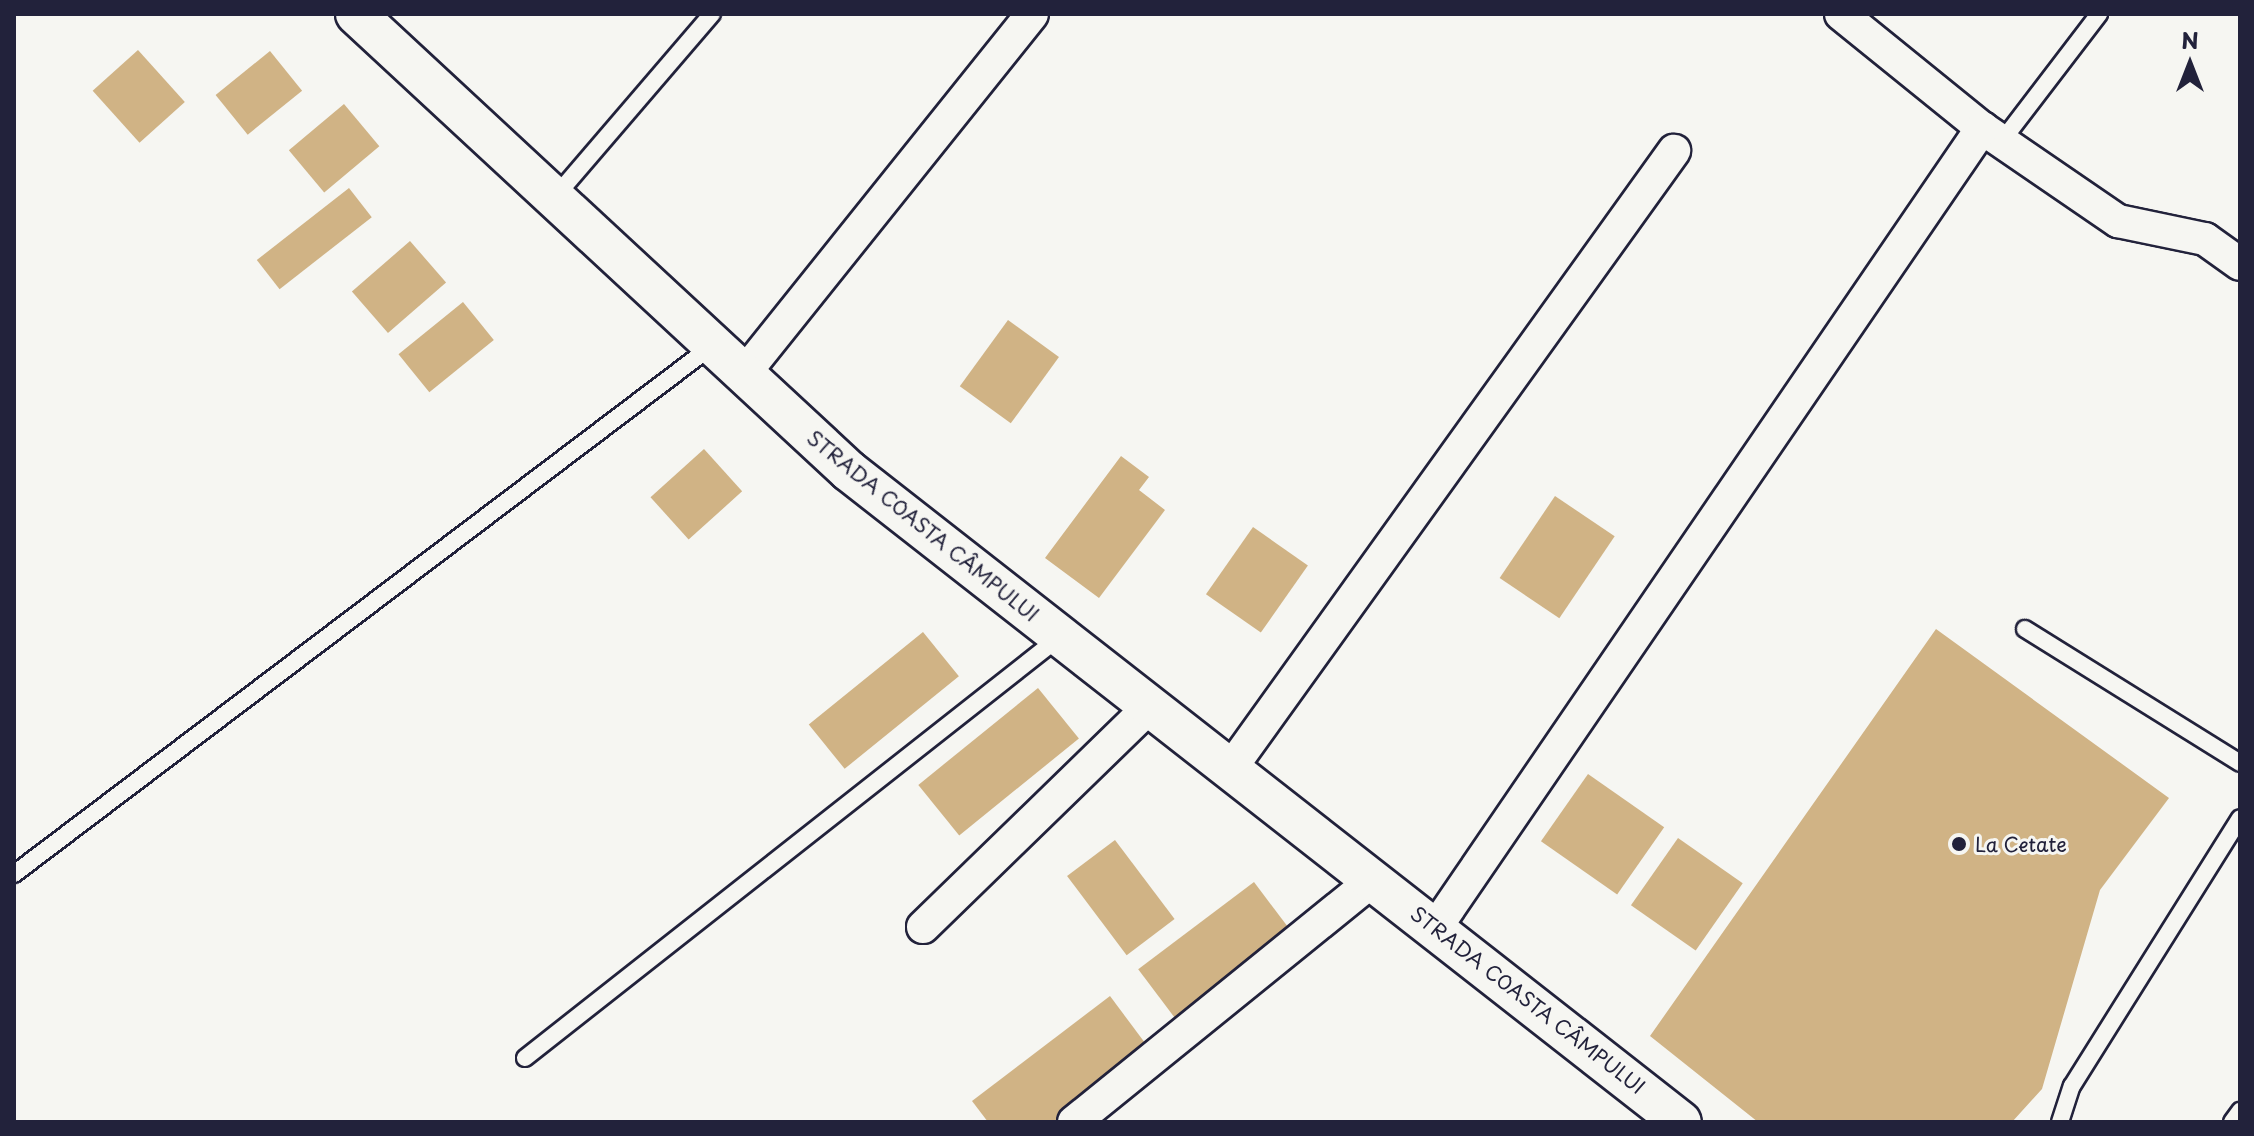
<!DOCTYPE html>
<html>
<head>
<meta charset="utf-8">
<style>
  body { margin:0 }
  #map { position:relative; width:2254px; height:1136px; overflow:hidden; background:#f6f6f2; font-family:"Playpen Sans",sans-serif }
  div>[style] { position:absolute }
  .building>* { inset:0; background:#d0b385; transform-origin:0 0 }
  .roads { filter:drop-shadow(2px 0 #22223b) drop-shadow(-2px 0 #22223b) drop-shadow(0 2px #22223b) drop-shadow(0 -2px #22223b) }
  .service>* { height:16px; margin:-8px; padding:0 8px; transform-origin:8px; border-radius:8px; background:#f6f6f2 }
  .minor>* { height:32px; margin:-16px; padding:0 16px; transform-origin:16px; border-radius:16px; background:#f6f6f2 }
  .tertiary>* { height:40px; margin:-20px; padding:0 20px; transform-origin:20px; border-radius:20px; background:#f6f6f2 }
  .dots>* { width:22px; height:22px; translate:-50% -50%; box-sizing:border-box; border:4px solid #f6f6f2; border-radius:50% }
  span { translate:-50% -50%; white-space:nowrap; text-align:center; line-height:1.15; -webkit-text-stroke:6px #f6f6f2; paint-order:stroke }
  .street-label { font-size:20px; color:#22223b }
  .poi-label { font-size:20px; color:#22223b }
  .left { translate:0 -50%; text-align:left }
  .frame { position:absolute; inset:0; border:16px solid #22223b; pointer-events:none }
  .north { position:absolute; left:2150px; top:24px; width:80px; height:80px; -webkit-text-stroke:6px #f6f6f2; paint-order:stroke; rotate:0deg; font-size:22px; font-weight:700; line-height:32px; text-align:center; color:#22223b }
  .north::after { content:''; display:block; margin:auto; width:28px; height:36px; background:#22223b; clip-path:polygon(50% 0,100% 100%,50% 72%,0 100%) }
</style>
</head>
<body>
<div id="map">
  <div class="building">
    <div style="left:138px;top:50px;width:70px;height:61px;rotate:48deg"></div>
    <div style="left:270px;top:51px;width:51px;height:70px;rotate:51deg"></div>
    <div style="left:344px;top:104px;width:55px;height:72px;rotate:50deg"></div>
    <div style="left:349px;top:188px;width:37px;height:117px;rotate:52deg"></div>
    <div style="left:410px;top:241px;width:55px;height:77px;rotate:49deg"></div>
    <div style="left:463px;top:302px;width:49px;height:83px;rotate:51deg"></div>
    <div style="left:1008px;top:320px;width:63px;height:82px;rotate:36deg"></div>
    <div style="left:704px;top:449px;width:57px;height:72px;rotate:48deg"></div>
    <div style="clip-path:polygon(1121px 456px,1149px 477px,1139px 490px,1165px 510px,1099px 598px,1045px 558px)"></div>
    <div style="left:1555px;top:496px;width:72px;height:99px;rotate:34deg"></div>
    <div style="left:1253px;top:527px;width:67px;height:82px;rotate:35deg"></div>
    <div style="clip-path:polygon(1936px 629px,2169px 798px,2100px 890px,2042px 1089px,2012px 1122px,1758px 1122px,1650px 1036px)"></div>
    <div style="left:923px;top:632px;width:57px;height:147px;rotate:51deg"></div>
    <div style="left:1038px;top:688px;width:65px;height:154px;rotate:51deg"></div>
    <div style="left:1588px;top:774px;width:93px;height:82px;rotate:35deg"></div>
    <div style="left:1678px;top:838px;width:79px;height:82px;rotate:35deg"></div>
    <div style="left:1115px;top:840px;width:99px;height:60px;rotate:53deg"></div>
    <div style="left:1254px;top:882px;width:69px;height:145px;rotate:53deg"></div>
    <div style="clip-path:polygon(1110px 996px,1151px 1051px,1058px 1122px,988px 1122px,972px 1101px)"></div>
  </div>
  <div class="roads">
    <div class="service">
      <div style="left:2002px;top:141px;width:160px;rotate:-52.6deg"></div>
      <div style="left:555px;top:197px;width:241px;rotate:-49.4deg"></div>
      <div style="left:2025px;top:629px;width:253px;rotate:31.9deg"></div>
      <div style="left:14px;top:874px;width:875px;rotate:-37.11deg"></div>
      <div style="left:525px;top:1058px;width:682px;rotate:-38.21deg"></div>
      <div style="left:2060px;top:1122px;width:38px;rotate:-72deg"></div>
      <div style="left:2072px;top:1086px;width:316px;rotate:-57.9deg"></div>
      <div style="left:2232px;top:1122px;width:14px;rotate:-54deg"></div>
    </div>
    <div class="minor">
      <div style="left:1841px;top:14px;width:181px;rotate:39deg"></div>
      <div style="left:1982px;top:128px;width:165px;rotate:34.4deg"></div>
      <div style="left:2118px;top:221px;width:89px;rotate:11.7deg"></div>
      <div style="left:2205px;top:239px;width:43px;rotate:35.5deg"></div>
      <div style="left:743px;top:375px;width:462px;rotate:-51.3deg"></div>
      <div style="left:1231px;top:768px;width:760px;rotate:-54.32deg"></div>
      <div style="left:923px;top:927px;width:318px;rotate:-44.2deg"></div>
      <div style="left:1436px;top:927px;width:968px;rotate:-55.65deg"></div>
      <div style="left:1074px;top:1122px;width:386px;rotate:-39deg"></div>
    </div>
    <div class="tertiary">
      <div style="left:356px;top:14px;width:672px;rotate:42.83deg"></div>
      <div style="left:849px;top:471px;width:1056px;rotate:38.04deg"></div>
    </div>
  </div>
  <div class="dots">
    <div style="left:1959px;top:844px;background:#22223b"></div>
  </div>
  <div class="street-label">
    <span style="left:923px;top:526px;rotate:39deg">STRADA COASTA CÂMPULUI</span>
    <span style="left:1528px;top:1000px;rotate:38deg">STRADA COASTA CÂMPULUI</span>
  </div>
  <div class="poi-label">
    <span class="left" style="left:1975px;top:844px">La Cetate</span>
  </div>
  <div class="frame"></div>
  <div class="north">N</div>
</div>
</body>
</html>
